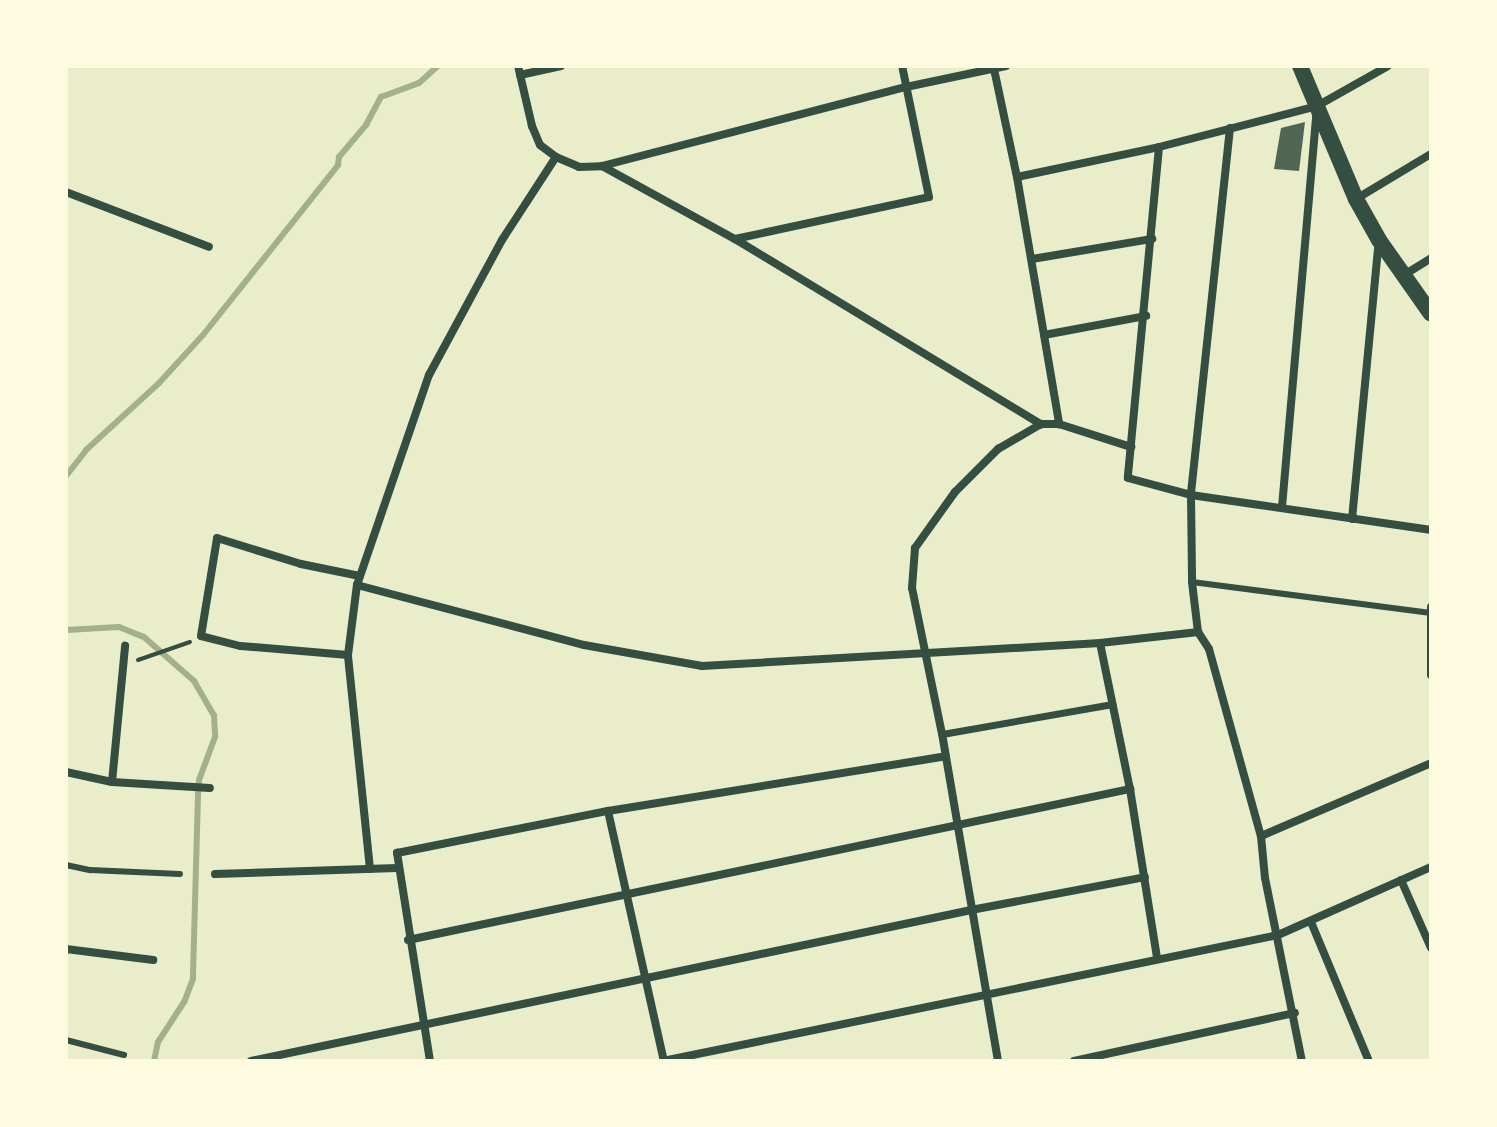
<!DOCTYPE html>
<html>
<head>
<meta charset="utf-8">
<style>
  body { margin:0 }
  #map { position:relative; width:1497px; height:1127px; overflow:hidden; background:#e9edc9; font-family:"DM Sans",sans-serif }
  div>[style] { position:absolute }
  .stream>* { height:6px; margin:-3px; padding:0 3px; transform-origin:3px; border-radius:3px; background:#a3b18a }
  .building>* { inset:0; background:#4f6655 }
  .path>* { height:4px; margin:-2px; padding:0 2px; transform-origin:2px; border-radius:2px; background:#344e41 }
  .service>* { height:6px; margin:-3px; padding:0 3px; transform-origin:3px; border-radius:3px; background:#344e41 }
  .pedestrian>* { height:7px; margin:-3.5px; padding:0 3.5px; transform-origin:3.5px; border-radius:3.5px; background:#344e41 }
  .minor>* { height:8px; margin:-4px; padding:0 4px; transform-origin:4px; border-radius:4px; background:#344e41 }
  .secondary>* { height:16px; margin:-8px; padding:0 8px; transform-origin:8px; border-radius:8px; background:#344e41 }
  span { translate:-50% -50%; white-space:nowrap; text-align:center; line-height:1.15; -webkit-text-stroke:6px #fefae0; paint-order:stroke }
  .frame { position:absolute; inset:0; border:68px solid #fefae0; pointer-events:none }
</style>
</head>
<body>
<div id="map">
  <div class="stream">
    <div style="left:66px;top:476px;width:33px;rotate:-52deg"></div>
    <div style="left:86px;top:450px;width:99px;rotate:-42.5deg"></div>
    <div style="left:159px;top:383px;width:65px;rotate:-47.5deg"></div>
    <div style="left:203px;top:335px;width:217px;rotate:-51.5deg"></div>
    <div style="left:338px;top:165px;width:8px;rotate:-83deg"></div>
    <div style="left:339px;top:157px;width:42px;rotate:-49.8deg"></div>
    <div style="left:366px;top:125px;width:32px;rotate:-62deg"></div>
    <div style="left:381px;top:97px;width:40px;rotate:-20.2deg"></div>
    <div style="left:419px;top:83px;width:25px;rotate:-42deg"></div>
    <div style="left:66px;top:630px;width:53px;rotate:-3.2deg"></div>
    <div style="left:119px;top:627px;width:27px;rotate:22deg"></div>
    <div style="left:144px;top:637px;width:67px;rotate:41.3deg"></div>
    <div style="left:194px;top:681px;width:39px;rotate:60deg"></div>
    <div style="left:214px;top:715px;width:22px;rotate:87deg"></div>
    <div style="left:215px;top:737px;width:46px;rotate:110.4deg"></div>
    <div style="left:199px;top:780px;width:15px;rotate:94deg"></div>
    <div style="left:198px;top:795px;width:184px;rotate:91.6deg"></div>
    <div style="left:193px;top:979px;width:25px;rotate:111deg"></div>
    <div style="left:184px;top:1002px;width:48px;rotate:123deg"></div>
    <div style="left:158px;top:1042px;width:19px;rotate:102deg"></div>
  </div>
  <div class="building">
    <div style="clip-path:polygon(1305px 122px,1299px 171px,1274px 169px,1281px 128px)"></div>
  </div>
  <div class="path">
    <div style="left:138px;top:660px;width:55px;rotate:-19.1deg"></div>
  </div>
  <div class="service">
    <div style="left:1192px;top:582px;width:241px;rotate:7.4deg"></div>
    <div style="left:66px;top:865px;width:25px;rotate:12deg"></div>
    <div style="left:90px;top:870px;width:90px;rotate:2.5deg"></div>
    <div style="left:66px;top:1040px;width:60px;rotate:14.5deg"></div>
  </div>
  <div class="pedestrian">
    <div style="left:942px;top:734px;width:173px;rotate:-10deg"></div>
  </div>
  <div class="minor">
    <div style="left:994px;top:69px;width:110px;rotate:78deg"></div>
    <div style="left:1017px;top:177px;width:251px;rotate:80.3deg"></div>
    <div style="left:1059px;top:424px;width:76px;rotate:17.7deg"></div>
    <div style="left:520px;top:75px;width:42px;rotate:-12.4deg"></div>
    <div style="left:1230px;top:128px;width:369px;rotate:96.1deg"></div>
    <div style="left:1191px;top:495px;width:87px;rotate:89.3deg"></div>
    <div style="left:1192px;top:582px;width:50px;rotate:83.2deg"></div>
    <div style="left:1198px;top:632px;width:20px;rotate:57deg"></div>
    <div style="left:1209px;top:649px;width:194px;rotate:74.5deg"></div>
    <div style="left:1261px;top:836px;width:42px;rotate:84.6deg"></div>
    <div style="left:1265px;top:878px;width:187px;rotate:78.6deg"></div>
    <div style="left:1159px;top:147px;width:332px;rotate:95.4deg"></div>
    <div style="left:1128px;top:478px;width:65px;rotate:15.1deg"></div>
    <div style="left:1191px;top:495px;width:243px;rotate:8.3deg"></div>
    <div style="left:556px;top:157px;width:25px;rotate:23deg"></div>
    <div style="left:579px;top:167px;width:23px;rotate:-2deg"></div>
    <div style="left:602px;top:166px;width:314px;rotate:-14.6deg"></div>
    <div style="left:906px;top:87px;width:102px;rotate:-11.9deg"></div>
    <div style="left:602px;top:166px;width:152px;rotate:28.8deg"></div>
    <div style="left:735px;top:239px;width:358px;rotate:31.2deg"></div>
    <div style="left:1017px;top:177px;width:145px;rotate:-11.9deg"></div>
    <div style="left:1159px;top:147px;width:163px;rotate:-14.5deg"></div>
    <div style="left:1317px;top:106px;width:81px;rotate:-29.4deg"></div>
    <div style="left:66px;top:192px;width:153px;rotate:21deg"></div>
    <div style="left:1356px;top:199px;width:87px;rotate:-31deg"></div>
    <div style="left:735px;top:239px;width:198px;rotate:-12.2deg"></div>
    <div style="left:929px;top:197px;width:134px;rotate:-101.6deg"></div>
    <div style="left:1032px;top:259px;width:122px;rotate:-9.5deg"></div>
    <div style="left:1404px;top:275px;width:32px;rotate:-32deg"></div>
    <div style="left:1044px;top:335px;width:104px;rotate:-10.6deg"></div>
    <div style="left:1282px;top:507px;width:393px;rotate:-85deg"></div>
    <div style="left:1352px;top:519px;width:279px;rotate:-84.5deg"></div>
    <div style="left:357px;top:585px;width:235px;rotate:14.8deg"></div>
    <div style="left:584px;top:645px;width:120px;rotate:10.1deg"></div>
    <div style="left:702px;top:666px;width:399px;rotate:-3.3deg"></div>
    <div style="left:1100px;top:643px;width:99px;rotate:-6.4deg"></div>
    <div style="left:1431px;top:607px;width:68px;rotate:90deg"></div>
    <div style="left:1100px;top:643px;width:149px;rotate:78.4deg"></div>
    <div style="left:1130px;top:789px;width:171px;rotate:80.9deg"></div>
    <div style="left:348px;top:655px;width:108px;rotate:-175.2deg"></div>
    <div style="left:240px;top:646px;width:40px;rotate:-165.6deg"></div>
    <div style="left:201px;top:636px;width:99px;rotate:-80.7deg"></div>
    <div style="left:217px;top:538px;width:88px;rotate:17.2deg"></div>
    <div style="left:301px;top:564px;width:60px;rotate:11.5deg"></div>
    <div style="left:66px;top:772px;width:47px;rotate:12.3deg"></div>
    <div style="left:112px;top:782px;width:98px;rotate:3.5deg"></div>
    <div style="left:112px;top:782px;width:137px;rotate:-84.5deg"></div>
    <div style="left:608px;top:811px;width:256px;rotate:77.4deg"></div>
    <div style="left:1261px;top:836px;width:185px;rotate:-23.2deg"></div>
    <div style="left:370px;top:869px;width:215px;rotate:-95.9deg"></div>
    <div style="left:348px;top:655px;width:71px;rotate:-82.7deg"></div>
    <div style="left:357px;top:585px;width:222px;rotate:-71.1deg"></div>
    <div style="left:429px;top:375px;width:153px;rotate:-61.6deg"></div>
    <div style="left:502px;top:240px;width:99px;rotate:-57deg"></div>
    <div style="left:556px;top:157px;width:20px;rotate:-143deg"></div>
    <div style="left:540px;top:145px;width:21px;rotate:-113deg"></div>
    <div style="left:532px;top:126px;width:62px;rotate:-103.1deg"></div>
    <div style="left:215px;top:874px;width:182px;rotate:-1.9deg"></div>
    <div style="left:1401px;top:880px;width:74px;rotate:66.2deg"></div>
    <div style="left:1311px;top:922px;width:151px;rotate:67.4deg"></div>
    <div style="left:408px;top:940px;width:738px;rotate:-11.81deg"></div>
    <div style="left:66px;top:949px;width:88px;rotate:7.2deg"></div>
    <div style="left:251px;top:1061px;width:736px;rotate:-11.84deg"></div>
    <div style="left:971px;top:910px;width:177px;rotate:-10.7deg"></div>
    <div style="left:430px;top:1061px;width:211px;rotate:-99deg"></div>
    <div style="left:397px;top:853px;width:215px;rotate:-11.3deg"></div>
    <div style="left:608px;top:811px;width:342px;rotate:-9.2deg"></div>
    <div style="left:663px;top:1061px;width:628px;rotate:-11.58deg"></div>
    <div style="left:1278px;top:935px;width:167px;rotate:-24deg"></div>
    <div style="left:998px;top:1061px;width:332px;rotate:-99.7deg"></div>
    <div style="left:942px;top:734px;width:149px;rotate:-101.6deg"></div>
    <div style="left:912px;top:588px;width:40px;rotate:-85.7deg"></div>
    <div style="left:915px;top:548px;width:69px;rotate:-54.5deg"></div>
    <div style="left:955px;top:492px;width:61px;rotate:-45deg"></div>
    <div style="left:998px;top:449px;width:50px;rotate:-30.2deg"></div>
    <div style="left:1041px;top:424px;width:18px"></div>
    <div style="left:1074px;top:1061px;width:226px;rotate:-12.3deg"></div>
  </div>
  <div class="secondary">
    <div style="left:1300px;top:66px;width:144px;rotate:67.2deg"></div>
    <div style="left:1356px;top:199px;width:47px;rotate:60.7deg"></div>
    <div style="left:1379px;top:240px;width:90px;rotate:54.9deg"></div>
  </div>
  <div class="frame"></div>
</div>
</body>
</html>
